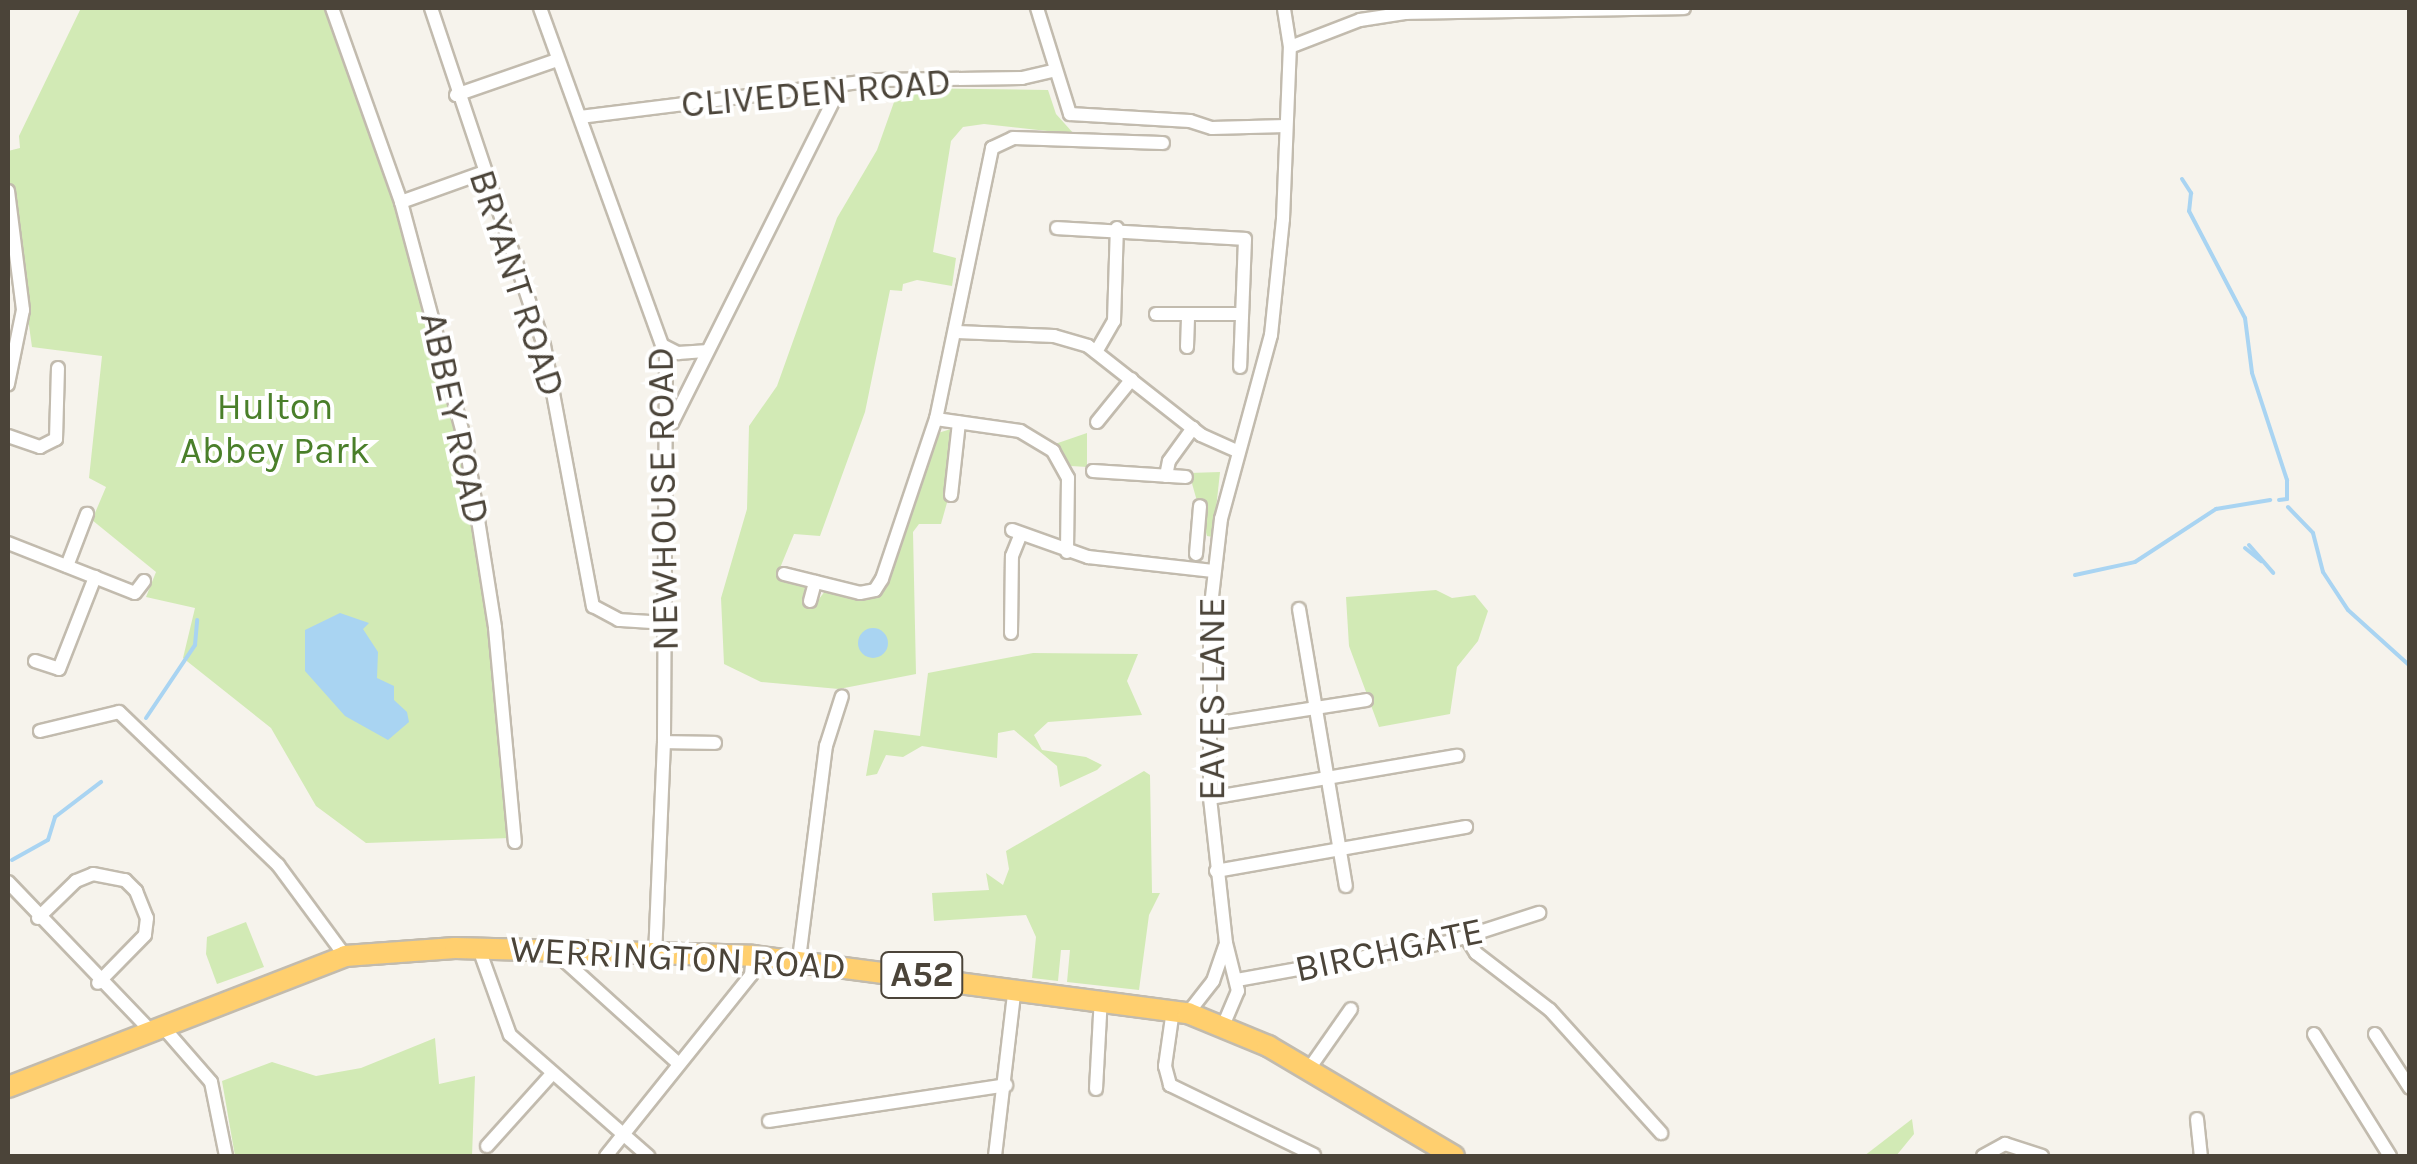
<!DOCTYPE html>
<html>
<head>
<meta charset="utf-8">
<style>
  body { margin:0 }
  #map { position:relative; width:2417px; height:1164px; overflow:hidden; background:#f6f3ec; font-family:Karla,sans-serif }
  div>[style] { position:absolute }
  .green>* { inset:0; background:#d2eab5 }
  .water>* { inset:0; background:#a9d4f2 }
  .round { border-radius:50% }
  .stream>* { height:4px; margin:-2px; padding:0 2px; transform-origin:2px; border-radius:2px; background:#a9d4f2 }
  .roads { filter:drop-shadow(2px 0 #c2bbae) drop-shadow(-2px 0 #c2bbae) drop-shadow(0 2px #c2bbae) drop-shadow(0 -2px #c2bbae) }
  .minor>* { height:12px; margin:-6px; padding:0 6px; transform-origin:6px; border-radius:6px; background:#fff }
  .highway>* { height:20px; margin:-10px; padding:0 10px; transform-origin:10px; border-radius:10px; background:#ffcf6e }
  span { translate:-50% -50%; white-space:nowrap; text-align:center; line-height:1.15; -webkit-text-stroke:8px #fff; paint-order:stroke }
  .shield-label span { padding:2px 8px; background:#fff; border:2px solid; border-radius:8px; -webkit-text-stroke-width:0 }
  .shield-label { font-size:35px; color:#4b4439; font-weight:700 }
  .street-label { font-size:38px; color:#4b4439 }
  .park-label { font-size:38px; color:#4a7f2a }
  .frame { position:absolute; inset:0; border:10px solid #4b4439; pointer-events:none }
</style>
</head>
<body>
<div id="map">
  <div class="green">
    <div style="clip-path:polygon(81px 8px,328px 8px,397px 203px,462px 445px,490px 627px,510px 838px,366px 843px,316px 806px,271px 728px,183px 658px,195px 608px,146px 597px,156px 572px,92px 520px,106px 487px,89px 478px,102px 356px,32px 347px,8px 175px,8px 151px,20px 148px,19px 136px)"></div>
    <div style="clip-path:polygon(899px 88px,1048px 90px,1056px 114px,1074px 134px,984px 124px,963px 127px,951px 141px,933px 252px,956px 258px,952px 286px,917px 280px,903px 284px,902px 291px,890px 290px,865px 412px,820px 536px,794px 534px,780px 568px,779px 577px,805px 587px,803px 604px,813px 607px,825px 591px,865px 600px,880px 593px,938px 433px,951px 429px,950px 492px,941px 524px,919px 524px,913px 532px,916px 674px,839px 689px,761px 682px,724px 664px,721px 598px,747px 509px,749px 426px,777px 386px,837px 218px,877px 150px)"></div>
    <div style="clip-path:polygon(1087px 433px,1087px 467px,1071px 466px,1055px 444px)"></div>
    <div style="clip-path:polygon(1220px 472px,1213px 537px,1207px 536px,1189px 473px)"></div>
    <div style="clip-path:polygon(1436px 590px,1452px 598px,1475px 595px,1488px 611px,1478px 641px,1457px 667px,1450px 714px,1379px 727px,1349px 646px,1346px 597px)"></div>
    <div style="clip-path:polygon(1033px 653px,1138px 654px,1127px 681px,1142px 715px,1048px 722px,1034px 735px,1042px 750px,1086px 757px,1102px 765px,1097px 770px,1060px 787px,1057px 766px,1014px 730px,998px 733px,997px 758px,922px 746px,903px 757px,886px 755px,877px 774px,866px 776px,874px 730px,920px 736px,928px 673px)"></div>
    <div style="clip-path:polygon(1144px 771px,1150px 775px,1152px 893px,1160px 893px,1149px 915px,1139px 990px,1067px 982px,1070px 950px,1061px 950px,1058px 981px,1032px 978px,1036px 937px,1026px 915px,934px 921px,932px 893px,989px 890px,986px 873px,1003px 885px,1009px 869px,1006px 851px)"></div>
    <div style="clip-path:polygon(246px 922px,264px 967px,217px 984px,206px 954px,207px 937px)"></div>
    <div style="clip-path:polygon(435px 1038px,439px 1084px,475px 1076px,472px 1156px,235px 1156px,222px 1081px,272px 1062px,316px 1076px,361px 1068px)"></div>
    <div style="clip-path:polygon(1912px 1119px,1914px 1134px,1896px 1156px,1864px 1156px)"></div>
  </div>
  <div class="water">
    <div style="clip-path:polygon(340px 613px,369px 623px,363px 629px,378px 652px,377px 678px,394px 686px,394px 700px,407px 712px,409px 722px,388px 740px,345px 716px,305px 671px,305px 630px)"></div>
    <div class="round" style="left:858px;top:628px;width:30px;height:30px"></div>
  </div>
  <div class="stream">
    <div style="left:2182px;top:179px;width:17px;rotate:57deg"></div>
    <div style="left:2191px;top:193px;width:18px;rotate:96deg"></div>
    <div style="left:2189px;top:211px;width:121px;rotate:62.4deg"></div>
    <div style="left:2245px;top:318px;width:55px;rotate:82.7deg"></div>
    <div style="left:2252px;top:373px;width:113px;rotate:71.9deg"></div>
    <div style="left:2287px;top:480px;width:19px;rotate:90deg"></div>
    <div style="left:2287px;top:499px;width:8px;rotate:173deg"></div>
    <div style="left:2288px;top:507px;width:36px;rotate:46deg"></div>
    <div style="left:2313px;top:533px;width:40px;rotate:75.6deg"></div>
    <div style="left:2323px;top:572px;width:45px;rotate:56.7deg"></div>
    <div style="left:2348px;top:610px;width:84px;rotate:42.1deg"></div>
    <div style="left:2249px;top:545px;width:37px;rotate:49deg"></div>
    <div style="left:2245px;top:548px;width:21px;rotate:39deg"></div>
    <div style="left:2075px;top:575px;width:61px;rotate:-12.2deg"></div>
    <div style="left:2135px;top:562px;width:97px;rotate:-33.2deg"></div>
    <div style="left:2216px;top:509px;width:55px;rotate:-9.5deg"></div>
    <div style="left:146px;top:718px;width:88px;rotate:-56.1deg"></div>
    <div style="left:195px;top:645px;width:25px;rotate:-85deg"></div>
    <div style="left:12px;top:860px;width:41px;rotate:-29.1deg"></div>
    <div style="left:48px;top:840px;width:24px;rotate:-73deg"></div>
    <div style="left:55px;top:817px;width:58px;rotate:-37.3deg"></div>
    <div style="left:2410px;top:889px;width:15px;rotate:90deg"></div>
  </div>
  <div class="roads">
    <div class="minor">
      <div style="left:332px;top:8px;width:206px;rotate:70.4deg"></div>
      <div style="left:401px;top:202px;width:251px;rotate:75deg"></div>
      <div style="left:466px;top:444px;width:186px;rotate:81deg"></div>
      <div style="left:495px;top:628px;width:215px;rotate:84.7deg"></div>
      <div style="left:431px;top:8px;width:355px;rotate:71.5deg"></div>
      <div style="left:544px;top:345px;width:266px;rotate:79.4deg"></div>
      <div style="left:593px;top:606px;width:30px;rotate:28deg"></div>
      <div style="left:619px;top:620px;width:46px;rotate:3.7deg"></div>
      <div style="left:540px;top:8px;width:370px;rotate:70.1deg"></div>
      <div style="left:666px;top:356px;width:386px;rotate:90.3deg"></div>
      <div style="left:664px;top:742px;width:211px;rotate:92.4deg"></div>
      <div style="left:1037px;top:8px;width:111px;rotate:72.7deg"></div>
      <div style="left:1070px;top:114px;width:120px;rotate:3.3deg"></div>
      <div style="left:1190px;top:121px;width:23px;rotate:18deg"></div>
      <div style="left:1212px;top:128px;width:74px;rotate:-1.5deg"></div>
      <div style="left:1290px;top:47px;width:75px;rotate:-21.1deg"></div>
      <div style="left:1360px;top:20px;width:47px;rotate:-8.7deg"></div>
      <div style="left:1406px;top:13px;width:278px;rotate:-1deg"></div>
      <div style="left:456px;top:95px;width:107px;rotate:-19.1deg"></div>
      <div style="left:580px;top:117px;width:300px;rotate:-7.1deg"></div>
      <div style="left:878px;top:80px;width:144px;rotate:-0.8deg"></div>
      <div style="left:1022px;top:78px;width:31px;rotate:-13deg"></div>
      <div style="left:8px;top:191px;width:120px;rotate:82.8deg"></div>
      <div style="left:23px;top:310px;width:76px;rotate:101.5deg"></div>
      <div style="left:401px;top:202px;width:86px;rotate:-19.7deg"></div>
      <div style="left:1057px;top:228px;width:188px;rotate:3.3deg"></div>
      <div style="left:1245px;top:239px;width:128px;rotate:92.2deg"></div>
      <div style="left:1156px;top:314px;width:82px"></div>
      <div style="left:957px;top:332px;width:97px;rotate:2.4deg"></div>
      <div style="left:1054px;top:336px;width:35px;rotate:16deg"></div>
      <div style="left:1088px;top:346px;width:144px;rotate:38.2deg"></div>
      <div style="left:1201px;top:435px;width:39px;rotate:24deg"></div>
      <div style="left:664px;top:346px;width:16px;rotate:27deg"></div>
      <div style="left:678px;top:353px;width:27px;rotate:-4deg"></div>
      <div style="left:1187px;top:347px;width:31px;rotate:-88deg"></div>
      <div style="left:1096px;top:352px;width:36px;rotate:-60deg"></div>
      <div style="left:1114px;top:321px;width:93px;rotate:-88.2deg"></div>
      <div style="left:936px;top:419px;width:85px;rotate:8.1deg"></div>
      <div style="left:1020px;top:431px;width:39px;rotate:31deg"></div>
      <div style="left:1053px;top:451px;width:31px;rotate:61deg"></div>
      <div style="left:1068px;top:478px;width:74px;rotate:90.8deg"></div>
      <div style="left:1097px;top:422px;width:55px;rotate:-50.9deg"></div>
      <div style="left:672px;top:423px;width:378px;rotate:-63.4deg"></div>
      <div style="left:8px;top:436px;width:34px;rotate:19deg"></div>
      <div style="left:40px;top:447px;width:18px;rotate:-27deg"></div>
      <div style="left:56px;top:439px;width:71px;rotate:-88.4deg"></div>
      <div style="left:1093px;top:471px;width:93px;rotate:3.7deg"></div>
      <div style="left:1166px;top:476px;width:15px;rotate:-79deg"></div>
      <div style="left:1169px;top:461px;width:41px;rotate:-54deg"></div>
      <div style="left:951px;top:495px;width:73px;rotate:-83.7deg"></div>
      <div style="left:1012px;top:530px;width:81px;rotate:19.6deg"></div>
      <div style="left:1088px;top:557px;width:126px;rotate:6.4deg"></div>
      <div style="left:8px;top:543px;width:136px;rotate:21.5deg"></div>
      <div style="left:135px;top:593px;width:15px;rotate:-53deg"></div>
      <div style="left:1196px;top:554px;width:48px;rotate:-85.2deg"></div>
      <div style="left:67px;top:566px;width:56px;rotate:-69deg"></div>
      <div style="left:784px;top:574px;width:78px;rotate:14deg"></div>
      <div style="left:860px;top:593px;width:15px;rotate:-11deg"></div>
      <div style="left:875px;top:590px;width:13px;rotate:-58deg"></div>
      <div style="left:882px;top:579px;width:169px;rotate:-71.4deg"></div>
      <div style="left:936px;top:419px;width:277px;rotate:-78.3deg"></div>
      <div style="left:992px;top:148px;width:23px;rotate:-25deg"></div>
      <div style="left:1013px;top:138px;width:150px;rotate:1.9deg"></div>
      <div style="left:810px;top:601px;width:20px;rotate:-75deg"></div>
      <div style="left:1299px;top:609px;width:281px;rotate:80.4deg"></div>
      <div style="left:1011px;top:633px;width:77px;rotate:-89.3deg"></div>
      <div style="left:1012px;top:556px;width:22px;rotate:-68deg"></div>
      <div style="left:35px;top:661px;width:25px;rotate:18deg"></div>
      <div style="left:59px;top:669px;width:99px;rotate:-68.6deg"></div>
      <div style="left:1207px;top:725px;width:161px;rotate:-8.9deg"></div>
      <div style="left:40px;top:731px;width:81px;rotate:-13.5deg"></div>
      <div style="left:119px;top:712px;width:221px;rotate:43.9deg"></div>
      <div style="left:278px;top:865px;width:113px;rotate:53.6deg"></div>
      <div style="left:664px;top:742px;width:51px;rotate:1.1deg"></div>
      <div style="left:1210px;top:798px;width:251px;rotate:-9.7deg"></div>
      <div style="left:1216px;top:871px;width:254px;rotate:-10deg"></div>
      <div style="left:8px;top:882px;width:207px;rotate:46.2deg"></div>
      <div style="left:38px;top:918px;width:53px;rotate:-44.2deg"></div>
      <div style="left:76px;top:881px;width:18px;rotate:-22deg"></div>
      <div style="left:93px;top:874px;width:33px;rotate:11deg"></div>
      <div style="left:125px;top:880px;width:16px;rotate:45deg"></div>
      <div style="left:136px;top:891px;width:29px;rotate:68deg"></div>
      <div style="left:147px;top:918px;width:17px;rotate:97deg"></div>
      <div style="left:145px;top:935px;width:67px;rotate:134.4deg"></div>
      <div style="left:1466px;top:937px;width:19px;rotate:58deg"></div>
      <div style="left:1476px;top:953px;width:93px;rotate:37.6deg"></div>
      <div style="left:1550px;top:1010px;width:166px;rotate:47.9deg"></div>
      <div style="left:479px;top:949px;width:91px;rotate:70.2deg"></div>
      <div style="left:510px;top:1035px;width:184px;rotate:41.2deg"></div>
      <div style="left:565px;top:950px;width:12px;rotate:85deg"></div>
      <div style="left:566px;top:962px;width:152px;rotate:42.1deg"></div>
      <div style="left:799px;top:959px;width:215px;rotate:-82.8deg"></div>
      <div style="left:826px;top:746px;width:52px;rotate:-72.3deg"></div>
      <div style="left:1237px;top:980px;width:215px;rotate:-10.2deg"></div>
      <div style="left:1449px;top:942px;width:95px;rotate:-17.9deg"></div>
      <div style="left:1173px;top:1010px;width:57px;rotate:98.1deg"></div>
      <div style="left:1165px;top:1066px;width:20px;rotate:75deg"></div>
      <div style="left:1170px;top:1085px;width:160px;rotate:25.9deg"></div>
      <div style="left:1188px;top:1013px;width:41px;rotate:-52deg"></div>
      <div style="left:1213px;top:981px;width:37px;rotate:-71deg"></div>
      <div style="left:1223px;top:1026px;width:38px;rotate:-67deg"></div>
      <div style="left:1238px;top:991px;width:49px;rotate:-104deg"></div>
      <div style="left:1226px;top:943px;width:146px;rotate:-96.3deg"></div>
      <div style="left:1210px;top:798px;width:184px;rotate:-90deg"></div>
      <div style="left:1210px;top:614px;width:96px;rotate:-83.4deg"></div>
      <div style="left:1221px;top:519px;width:191px;rotate:-74.8deg"></div>
      <div style="left:1271px;top:335px;width:117px;rotate:-84.1deg"></div>
      <div style="left:1283px;top:219px;width:172px;rotate:-87.7deg"></div>
      <div style="left:1290px;top:47px;width:39px;rotate:-99deg"></div>
      <div style="left:163px;top:1027px;width:73px;rotate:48.9deg"></div>
      <div style="left:211px;top:1082px;width:76px;rotate:78.5deg"></div>
      <div style="left:2314px;top:1034px;width:144px;rotate:58.1deg"></div>
      <div style="left:2375px;top:1034px;width:64px;rotate:57.1deg"></div>
      <div style="left:1309px;top:1069px;width:73px;rotate:-55deg"></div>
      <div style="left:1096px;top:1089px;width:91px;rotate:-86.9deg"></div>
      <div style="left:2197px;top:1119px;width:37px;rotate:84deg"></div>
      <div style="left:769px;top:1121px;width:240px;rotate:-8.6deg"></div>
      <div style="left:487px;top:1146px;width:96px;rotate:-48deg"></div>
      <div style="left:606px;top:1156px;width:232px;rotate:-51.3deg"></div>
      <div style="left:751px;top:975px;width:19px;rotate:-84deg"></div>
      <div style="left:995px;top:1156px;width:170px;rotate:-83.3deg"></div>
      <div style="left:1983px;top:1156px;width:25px;rotate:-29deg"></div>
      <div style="left:2005px;top:1144px;width:39px;rotate:18deg"></div>
    </div>
    <div class="highway">
      <div style="left:8px;top:1087px;width:362px;rotate:-21.2deg"></div>
      <div style="left:345px;top:956px;width:110px;rotate:-4.2deg"></div>
      <div style="left:455px;top:948px;width:298px;rotate:1.5deg"></div>
      <div style="left:753px;top:956px;width:439px;rotate:7.5deg"></div>
      <div style="left:1188px;top:1013px;width:87px;rotate:22.4deg"></div>
      <div style="left:1268px;top:1046px;width:216px;rotate:30.6deg"></div>
    </div>
  </div>
  <div class="shield-label">
    <span style="left:922px;top:975px">A52</span>
  </div>
  <div class="street-label">
    <span style="left:816px;top:93px;rotate:-5deg">CLIVEDEN ROAD</span>
    <span style="left:517px;top:283px;rotate:72deg">BRYANT ROAD</span>
    <span style="left:455px;top:418px;rotate:78deg">ABBEY ROAD</span>
    <span style="left:663px;top:499px;rotate:-91deg">NEWHOUSE ROAD</span>
    <span style="left:1212px;top:699px;rotate:-90deg">EAVES LANE</span>
    <span style="left:1389px;top:950px;rotate:-12deg">BIRCHGATE</span>
    <span style="left:678px;top:958px;rotate:3deg">WERRINGTON ROAD</span>
  </div>
  <div class="park-label">
    <span style="left:275px;top:429px">Hulton<br>Abbey Park</span>
  </div>
  <div class="frame"></div>
</div>
</body>
</html>
